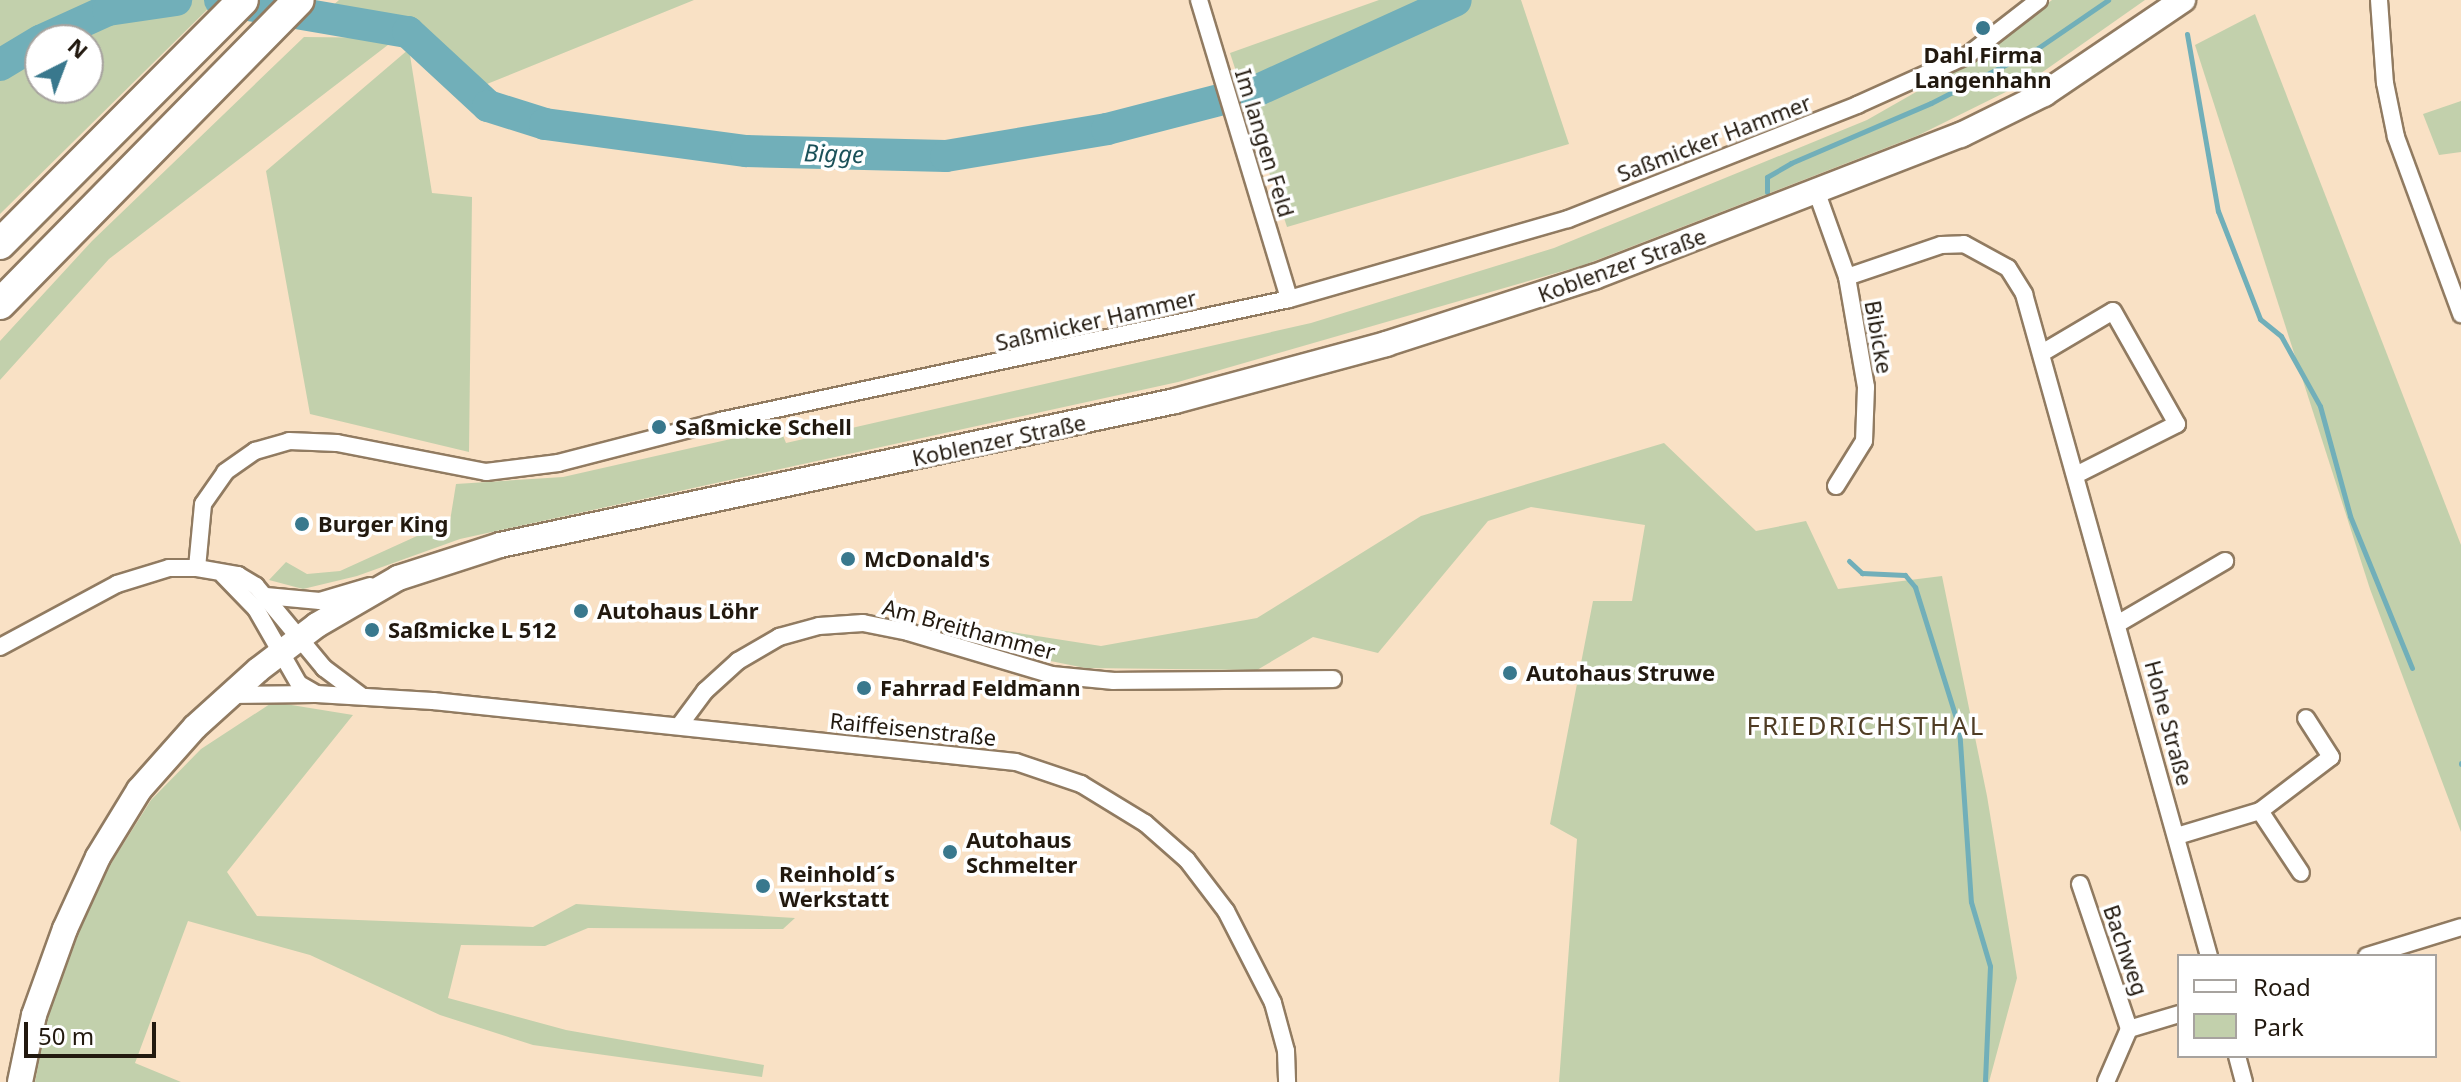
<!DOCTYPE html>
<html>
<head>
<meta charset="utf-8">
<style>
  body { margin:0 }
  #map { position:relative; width:2461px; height:1082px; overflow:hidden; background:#f9e1c5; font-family:"Noto Sans",sans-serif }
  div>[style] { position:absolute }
  .green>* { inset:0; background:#c2d0ac }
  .stream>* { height:5px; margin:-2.5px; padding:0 2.5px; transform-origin:2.5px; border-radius:2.5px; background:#71afb9 }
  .river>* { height:32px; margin:-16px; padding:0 16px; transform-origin:16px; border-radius:16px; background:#71afb9 }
  .roads { filter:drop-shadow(2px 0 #917b61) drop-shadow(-2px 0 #917b61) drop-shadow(0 2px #917b61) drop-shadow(0 -2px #917b61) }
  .minor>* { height:16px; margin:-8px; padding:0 8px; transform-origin:8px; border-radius:8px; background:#fff }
  .secondary>* { height:24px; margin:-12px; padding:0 12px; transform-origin:12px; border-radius:12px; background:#fff }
  .motorway>* { height:30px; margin:-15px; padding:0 15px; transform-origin:15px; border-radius:15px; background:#fff }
  .dots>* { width:22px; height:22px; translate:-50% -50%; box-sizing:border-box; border:4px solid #fff; border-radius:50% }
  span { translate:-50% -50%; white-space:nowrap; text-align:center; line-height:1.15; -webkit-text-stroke:7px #fff; paint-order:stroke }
  .poi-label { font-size:22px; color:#22190f; font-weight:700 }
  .left { translate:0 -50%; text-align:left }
  .street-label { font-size:22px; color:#22190f }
  .water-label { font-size:24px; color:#1b5159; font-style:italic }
  .quarter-label { font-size:26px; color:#503d25; letter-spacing:2px }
  .legend { position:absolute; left:2177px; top:954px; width:260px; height:104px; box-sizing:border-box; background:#fff; border:2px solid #a7a39f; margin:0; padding:10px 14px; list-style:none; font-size:24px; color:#22190f }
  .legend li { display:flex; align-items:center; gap:16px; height:40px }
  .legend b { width:40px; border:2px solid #a7a39f }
  .north { position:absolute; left:24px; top:24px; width:80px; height:80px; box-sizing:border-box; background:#fff; border:2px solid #a7a39f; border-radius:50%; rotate:42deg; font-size:22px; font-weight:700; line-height:32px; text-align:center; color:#22190f }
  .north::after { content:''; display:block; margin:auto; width:28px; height:36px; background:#39788d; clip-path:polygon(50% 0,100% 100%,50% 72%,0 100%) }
  .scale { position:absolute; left:24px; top:1022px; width:132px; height:36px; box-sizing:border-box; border:4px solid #22190f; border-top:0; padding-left:10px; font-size:24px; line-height:28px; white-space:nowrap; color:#22190f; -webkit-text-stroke:6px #fff; paint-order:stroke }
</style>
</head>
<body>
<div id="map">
  <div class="green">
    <div style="clip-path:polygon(evenodd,0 0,217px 0,0 214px,0 0,40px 40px,88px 40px,88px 88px,40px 88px,40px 40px)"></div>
    <div style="clip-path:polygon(339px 0,694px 0,487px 84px,415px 24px,322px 15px)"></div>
    <div style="clip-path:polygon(1379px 0,1521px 0,1569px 144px,1287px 227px,1230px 53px)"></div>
    <div style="clip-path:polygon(2052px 0,2145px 0,2034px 78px,1919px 135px,1584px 265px,1178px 382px,460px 539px,357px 576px,303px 589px,269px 580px,286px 562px,307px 574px,340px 571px,450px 521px,456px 484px,563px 477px,780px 428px,786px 443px,1311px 323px,1554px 248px,1867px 120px,1972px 60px)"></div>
    <div style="clip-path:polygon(2255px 14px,2461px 545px,2461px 832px,2370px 589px,2195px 45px)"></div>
    <div style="clip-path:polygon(304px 37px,397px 38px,109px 259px,0 380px,0 341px,92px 241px)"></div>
    <div style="clip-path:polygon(409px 49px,432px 193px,472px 197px,469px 452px,310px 414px,266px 171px)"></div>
    <div style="clip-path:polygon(2461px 101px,2461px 152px,2439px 155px,2423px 114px)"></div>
    <div style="clip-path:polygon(1664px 443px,1756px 531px,1806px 521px,1838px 589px,1942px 576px,1987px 796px,2017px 978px,1989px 1082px,1559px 1082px,1577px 839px,1550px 824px,1593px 601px,1632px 601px,1645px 525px,1531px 507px,1488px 521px,1378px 653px,1313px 637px,1257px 670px,1085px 668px,981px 647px,986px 628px,1101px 646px,1257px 618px,1421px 516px)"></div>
    <div style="clip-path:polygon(273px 702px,353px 715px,227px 872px,257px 916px,533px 927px,576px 904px,795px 918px,783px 929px,588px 928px,545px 946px,461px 945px,448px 998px,566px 1030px,764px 1065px,762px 1077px,533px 1045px,440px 1015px,310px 955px,188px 921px,135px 1063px,181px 1082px,35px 1082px,46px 1021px,88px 900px,151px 800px,201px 749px)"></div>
  </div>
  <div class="stream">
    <div style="left:2187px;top:34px;width:180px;rotate:80.1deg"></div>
    <div style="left:2218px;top:211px;width:116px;rotate:68.7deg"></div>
    <div style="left:2260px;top:319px;width:27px;rotate:39deg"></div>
    <div style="left:2281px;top:336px;width:80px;rotate:60.9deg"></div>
    <div style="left:2320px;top:406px;width:114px;rotate:74.7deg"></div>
    <div style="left:2350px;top:516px;width:164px;rotate:67.8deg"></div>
    <div style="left:1767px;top:192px;width:15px;rotate:-90deg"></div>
    <div style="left:1767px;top:177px;width:28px;rotate:-30deg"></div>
    <div style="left:1791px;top:163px;width:152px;rotate:-23.2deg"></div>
    <div style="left:1931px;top:103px;width:120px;rotate:-27.2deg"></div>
    <div style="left:2038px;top:48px;width:85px;rotate:-34.4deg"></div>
    <div style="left:1849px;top:561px;width:18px;rotate:43deg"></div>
    <div style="left:1862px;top:573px;width:43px;rotate:2.7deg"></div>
    <div style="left:1905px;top:575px;width:16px;rotate:50deg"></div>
    <div style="left:1915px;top:587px;width:147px;rotate:72.6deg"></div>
    <div style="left:1959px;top:727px;width:175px;rotate:86.1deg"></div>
    <div style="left:1971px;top:902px;width:67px;rotate:73.5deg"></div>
    <div style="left:1990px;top:966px;width:116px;rotate:92.5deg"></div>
    <div style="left:2461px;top:763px;width:1px;rotate:90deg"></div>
  </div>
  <div class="river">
    <div style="left:220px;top:0;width:191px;rotate:9.7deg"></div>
    <div style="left:408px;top:32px;width:109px;rotate:42.8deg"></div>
    <div style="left:488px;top:106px;width:60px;rotate:17.5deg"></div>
    <div style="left:545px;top:124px;width:203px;rotate:7.7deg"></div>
    <div style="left:746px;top:151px;width:200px;rotate:1.4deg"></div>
    <div style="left:946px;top:156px;width:163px;rotate:-9.5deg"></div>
    <div style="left:1107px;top:129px;width:156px;rotate:-14.5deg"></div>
    <div style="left:1258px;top:90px;width:217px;rotate:-24.4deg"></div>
    <div style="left:42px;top:40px;width:72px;rotate:-24.4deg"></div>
    <div style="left:108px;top:10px;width:69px;rotate:-8.4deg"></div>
    <div style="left:0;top:65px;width:47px;rotate:-31deg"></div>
  </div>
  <div class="roads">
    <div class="minor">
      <div style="left:1199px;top:0;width:312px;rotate:73.2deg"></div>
      <div style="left:2379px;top:0;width:83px;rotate:85.9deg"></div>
      <div style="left:2385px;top:83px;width:55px;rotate:78.5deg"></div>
      <div style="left:2396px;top:137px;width:189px;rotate:69.8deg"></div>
      <div style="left:1817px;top:193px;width:89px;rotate:70.3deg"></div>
      <div style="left:1847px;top:277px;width:112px;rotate:80.2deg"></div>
      <div style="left:1866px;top:387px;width:54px;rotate:92.1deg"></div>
      <div style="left:1864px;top:441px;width:53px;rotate:121.9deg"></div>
      <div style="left:1847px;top:277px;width:99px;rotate:-18.8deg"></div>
      <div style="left:1941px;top:245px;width:23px;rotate:-2deg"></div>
      <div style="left:1964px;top:244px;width:50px;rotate:28.6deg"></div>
      <div style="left:2008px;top:268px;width:31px;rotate:58deg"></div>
      <div style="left:2024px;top:294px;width:687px;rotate:74.39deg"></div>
      <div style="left:2042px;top:353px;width:82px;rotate:-30.6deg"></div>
      <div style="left:2113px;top:311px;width:130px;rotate:60.5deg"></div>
      <div style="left:2177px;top:424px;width:113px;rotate:153.2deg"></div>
      <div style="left:197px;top:568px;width:64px;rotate:-84.6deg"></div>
      <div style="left:203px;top:504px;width:39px;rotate:-55deg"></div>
      <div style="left:225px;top:472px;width:37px;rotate:-35deg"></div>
      <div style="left:255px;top:451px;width:35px;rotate:-16deg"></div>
      <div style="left:289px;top:441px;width:48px;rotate:2.4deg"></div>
      <div style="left:337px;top:443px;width:152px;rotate:11deg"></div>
      <div style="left:486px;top:472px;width:73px;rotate:-7.1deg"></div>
      <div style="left:558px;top:463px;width:167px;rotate:-14.5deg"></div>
      <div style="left:720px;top:421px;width:582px;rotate:-12.1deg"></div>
      <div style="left:1289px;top:299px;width:290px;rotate:-16deg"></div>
      <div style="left:1568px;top:219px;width:311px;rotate:-21.5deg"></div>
      <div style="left:1857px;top:105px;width:122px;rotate:-24.2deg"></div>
      <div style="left:1968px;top:55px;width:90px;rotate:-37.8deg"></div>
      <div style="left:223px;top:575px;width:47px;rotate:45.9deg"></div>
      <div style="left:256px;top:609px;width:86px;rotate:60.2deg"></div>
      <div style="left:299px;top:684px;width:20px;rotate:30deg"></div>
      <div style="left:316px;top:694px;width:117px;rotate:3.4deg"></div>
      <div style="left:433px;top:701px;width:586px;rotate:5.97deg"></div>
      <div style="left:1016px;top:762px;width:69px;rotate:18.7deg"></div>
      <div style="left:1081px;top:784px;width:75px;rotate:31.4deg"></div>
      <div style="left:1145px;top:823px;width:56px;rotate:41.4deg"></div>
      <div style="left:1187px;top:860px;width:64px;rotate:52.6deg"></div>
      <div style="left:1226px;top:911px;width:103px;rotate:62.9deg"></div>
      <div style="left:1273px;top:1003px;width:50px;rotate:74.8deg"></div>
      <div style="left:1286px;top:1051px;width:31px;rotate:88deg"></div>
      <div style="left:266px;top:596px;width:54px;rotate:5.3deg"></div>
      <div style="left:320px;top:601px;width:52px;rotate:-16.7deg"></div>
      <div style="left:2119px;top:623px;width:123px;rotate:-30.3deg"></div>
      <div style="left:0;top:647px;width:133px;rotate:-28.3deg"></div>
      <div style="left:117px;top:584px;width:54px;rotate:-17.1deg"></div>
      <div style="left:169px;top:568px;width:28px"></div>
      <div style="left:197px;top:568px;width:42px;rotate:9.7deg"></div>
      <div style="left:238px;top:575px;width:21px;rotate:31deg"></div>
      <div style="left:256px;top:586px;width:107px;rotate:50.3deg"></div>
      <div style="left:324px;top:668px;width:45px;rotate:36.9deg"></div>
      <div style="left:230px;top:695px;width:85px;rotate:-0.7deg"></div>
      <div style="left:679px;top:726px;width:44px;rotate:-53.4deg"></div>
      <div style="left:705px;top:691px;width:45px;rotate:-42.3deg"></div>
      <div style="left:738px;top:661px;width:48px;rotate:-30.3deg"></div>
      <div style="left:779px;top:637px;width:41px;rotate:-15.4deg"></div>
      <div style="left:819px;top:626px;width:44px;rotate:-3.9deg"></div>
      <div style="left:863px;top:623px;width:46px;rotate:11.3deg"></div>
      <div style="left:908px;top:632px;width:150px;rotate:16.6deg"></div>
      <div style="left:1052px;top:675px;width:62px;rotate:5.5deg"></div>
      <div style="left:1114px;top:681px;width:219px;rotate:-0.5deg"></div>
      <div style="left:2260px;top:811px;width:74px;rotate:56.5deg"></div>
      <div style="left:2177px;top:836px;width:87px;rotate:-16.8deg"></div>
      <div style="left:2260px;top:811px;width:89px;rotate:-37.3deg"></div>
      <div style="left:2331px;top:757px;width:46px;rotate:-122.7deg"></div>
      <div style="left:2080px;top:884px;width:153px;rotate:71.3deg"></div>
      <div style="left:2367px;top:956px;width:98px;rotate:-17.1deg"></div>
      <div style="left:2237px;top:1056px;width:27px;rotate:75deg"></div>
      <div style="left:2106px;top:1082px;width:58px;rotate:-66.5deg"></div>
      <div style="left:2129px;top:1029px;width:52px;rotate:-16.7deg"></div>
    </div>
    <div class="secondary">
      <div style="left:20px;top:1082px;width:68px;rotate:-78.2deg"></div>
      <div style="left:34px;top:1015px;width:91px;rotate:-70.2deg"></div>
      <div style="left:65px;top:929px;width:79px;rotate:-65.4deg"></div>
      <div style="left:98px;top:857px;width:79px;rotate:-58.5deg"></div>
      <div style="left:139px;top:790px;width:84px;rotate:-48.4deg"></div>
      <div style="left:195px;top:727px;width:85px;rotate:-42.1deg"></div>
      <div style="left:258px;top:670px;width:74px;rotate:-37.3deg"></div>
      <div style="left:317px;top:625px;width:94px;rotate:-30.1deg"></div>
      <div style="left:398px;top:578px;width:107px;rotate:-17.9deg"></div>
      <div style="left:500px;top:545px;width:690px;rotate:-12.04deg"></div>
      <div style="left:1175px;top:401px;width:219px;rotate:-15.1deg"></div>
      <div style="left:1386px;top:344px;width:219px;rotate:-17.9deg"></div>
      <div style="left:1594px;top:277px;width:394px;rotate:-21.2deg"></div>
      <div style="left:1961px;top:135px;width:93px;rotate:-26.3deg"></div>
      <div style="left:2044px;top:94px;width:168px;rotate:-34.1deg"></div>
    </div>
    <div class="motorway">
      <div style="left:0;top:244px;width:344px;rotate:-45.1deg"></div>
      <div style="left:0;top:304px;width:426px;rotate:-45.5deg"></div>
    </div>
  </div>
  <div class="dots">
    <div style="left:1983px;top:28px;background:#39788d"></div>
    <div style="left:659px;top:427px;background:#39788d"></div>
    <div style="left:302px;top:524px;background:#39788d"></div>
    <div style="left:848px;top:559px;background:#39788d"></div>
    <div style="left:581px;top:611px;background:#39788d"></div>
    <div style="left:372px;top:630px;background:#39788d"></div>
    <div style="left:1510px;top:673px;background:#39788d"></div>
    <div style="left:864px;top:688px;background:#39788d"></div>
    <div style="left:950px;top:852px;background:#39788d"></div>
    <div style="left:763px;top:886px;background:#39788d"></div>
  </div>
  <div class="poi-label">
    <span style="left:1983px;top:67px">Dahl Firma<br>Langenhahn</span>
    <span class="left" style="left:675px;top:427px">Saßmicke Schell</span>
    <span class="left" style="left:318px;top:524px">Burger King</span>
    <span class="left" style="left:864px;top:559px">McDonald's</span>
    <span class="left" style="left:597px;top:611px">Autohaus Löhr</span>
    <span class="left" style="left:388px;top:630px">Saßmicke L 512</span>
    <span class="left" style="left:1526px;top:673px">Autohaus Struwe</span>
    <span class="left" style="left:880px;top:688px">Fahrrad Feldmann</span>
    <span class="left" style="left:966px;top:852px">Autohaus<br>Schmelter</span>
    <span class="left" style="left:779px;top:886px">Reinhold´s<br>Werkstatt</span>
  </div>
  <div class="street-label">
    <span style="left:1714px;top:138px;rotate:-21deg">Saßmicker Hammer</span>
    <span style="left:1265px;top:143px;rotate:73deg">Im langen Feld</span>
    <span style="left:1622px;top:265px;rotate:-20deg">Koblenzer Straße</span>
    <span style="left:1096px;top:320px;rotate:-13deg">Saßmicker Hammer</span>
    <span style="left:1879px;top:337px;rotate:80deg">Bibicke</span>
    <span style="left:999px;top:440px;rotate:-12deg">Koblenzer Straße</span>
    <span style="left:969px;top:629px;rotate:15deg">Am Breithammer</span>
    <span style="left:2169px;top:723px;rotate:75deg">Hohe Straße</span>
    <span style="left:913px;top:729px;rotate:6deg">Raiffeisenstraße</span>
    <span style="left:2126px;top:950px;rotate:71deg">Bachweg</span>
  </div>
  <div class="water-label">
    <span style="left:834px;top:153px;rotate:2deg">Bigge</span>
  </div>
  <div class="quarter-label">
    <span style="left:1866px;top:726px">FRIEDRICHSTHAL</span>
  </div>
  <ul class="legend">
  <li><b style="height:10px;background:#fff"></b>Road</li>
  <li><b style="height:22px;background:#c2d0ac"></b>Park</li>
  </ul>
  <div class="north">N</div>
  <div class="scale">50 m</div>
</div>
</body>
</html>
